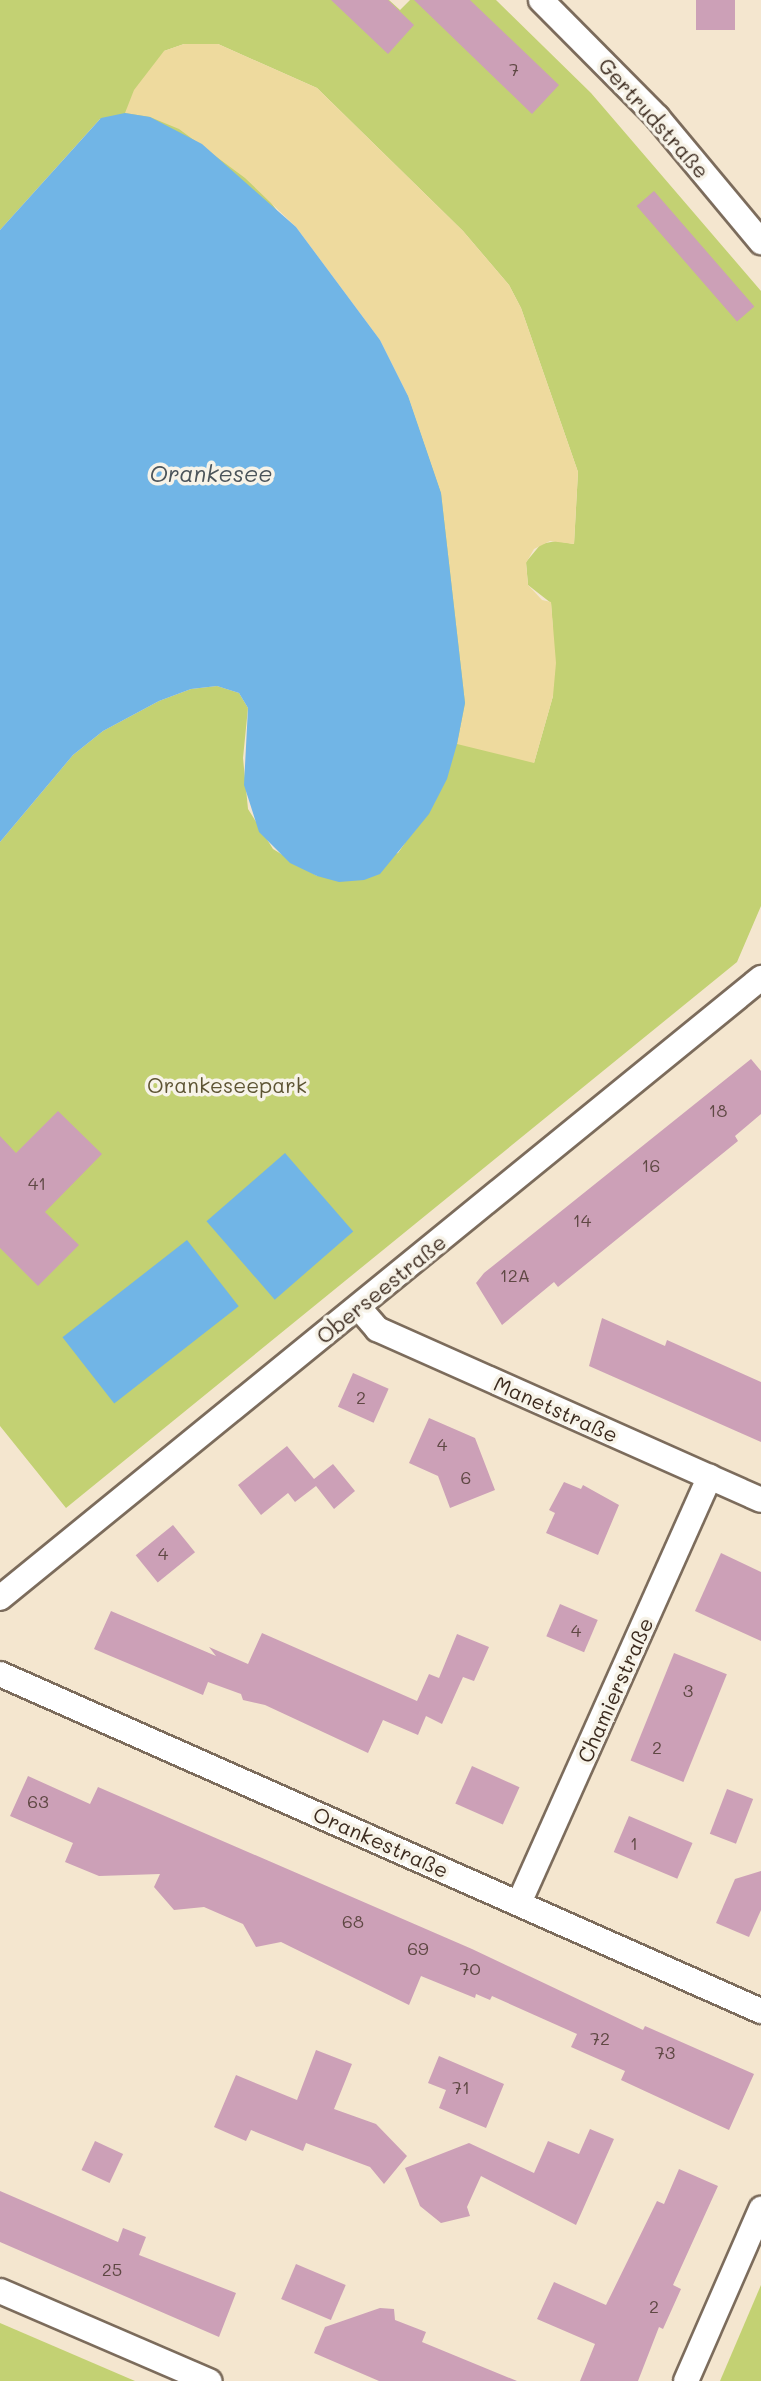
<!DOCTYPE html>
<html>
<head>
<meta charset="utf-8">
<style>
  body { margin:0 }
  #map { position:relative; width:761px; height:2381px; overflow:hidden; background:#f4e6cf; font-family:Mali,sans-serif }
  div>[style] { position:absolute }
  .green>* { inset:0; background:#c3d173 }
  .sand>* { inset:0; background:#eeda9e }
  .water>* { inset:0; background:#71b5e6; transform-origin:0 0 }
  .building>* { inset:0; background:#cca0b7; transform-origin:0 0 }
  .roads { filter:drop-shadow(2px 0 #7c6c5c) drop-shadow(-2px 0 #7c6c5c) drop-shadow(0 2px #7c6c5c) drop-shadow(0 -2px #7c6c5c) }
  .minor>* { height:24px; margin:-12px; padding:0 12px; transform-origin:12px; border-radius:12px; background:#fff }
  span { translate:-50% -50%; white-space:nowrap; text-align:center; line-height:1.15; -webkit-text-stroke:7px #f7f3e8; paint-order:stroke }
  .number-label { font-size:18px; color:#5f4844 }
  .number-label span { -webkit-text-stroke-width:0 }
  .street-label { font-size:21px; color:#3b2a1e }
  .park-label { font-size:21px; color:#5d5433 }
  .water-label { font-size:23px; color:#4b545a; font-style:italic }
</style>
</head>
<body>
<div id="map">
  <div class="green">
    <div style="clip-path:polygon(evenodd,0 0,389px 0,400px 10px,410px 0,496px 0,591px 93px,761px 291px,761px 906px,737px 962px,66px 1508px,0 1426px,0 842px,73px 755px,103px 731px,159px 701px,191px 689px,217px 686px,239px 693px,248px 708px,243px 758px,248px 809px,273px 849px,317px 876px,398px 853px,405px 843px,100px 119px,0 230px,0 0,184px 44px,218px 44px,317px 88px,463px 231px,509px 285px,521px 308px,578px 472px,574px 544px,556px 541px,541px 544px,526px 562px,528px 585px,551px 603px,553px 631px,553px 696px,534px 763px,408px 396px,164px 51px,184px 44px)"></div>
    <div style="clip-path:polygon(761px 2285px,761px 2381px,720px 2381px)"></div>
    <div style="clip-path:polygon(0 2323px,135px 2381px,0 2381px)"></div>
  </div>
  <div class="sand">
    <div style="clip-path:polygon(184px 44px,218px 44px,317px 88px,463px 231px,509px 285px,521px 308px,578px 472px,574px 544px,550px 541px,534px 549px,526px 563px,528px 585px,542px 600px,551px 602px,556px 663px,553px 696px,534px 763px,457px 744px,465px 703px,441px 493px,408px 396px,380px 340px,296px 227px,245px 178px,179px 129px,150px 117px,125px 113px,134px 90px,164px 51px)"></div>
  </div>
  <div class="water">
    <div style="clip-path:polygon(125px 113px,150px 117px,202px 144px,296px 227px,380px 340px,408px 396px,441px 493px,465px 703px,457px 744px,447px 779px,429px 814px,380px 874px,364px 880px,339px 882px,317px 876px,290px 863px,259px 832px,244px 785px,248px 708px,239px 693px,217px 686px,191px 689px,159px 701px,103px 731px,73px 755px,0 842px,0 230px,101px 118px)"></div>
    <div style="left:285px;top:1153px;width:104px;height:104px;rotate:49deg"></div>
    <div style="left:187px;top:1240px;width:84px;height:158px;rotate:52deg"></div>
  </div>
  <div class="building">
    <div style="clip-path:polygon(331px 0,388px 0,414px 25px,388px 54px)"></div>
    <div style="clip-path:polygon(414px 0,470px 0,559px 85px,532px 114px)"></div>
    <div style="left:696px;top:0;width:39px;height:30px"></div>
    <div style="left:654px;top:191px;width:153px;height:23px;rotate:49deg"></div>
    <div style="clip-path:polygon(751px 1059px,761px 1071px,761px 1114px,735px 1136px,738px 1141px,558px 1287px,554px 1282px,502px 1325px,476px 1283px,484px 1273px)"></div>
    <div style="clip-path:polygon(58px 1111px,102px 1154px,45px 1212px,79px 1245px,38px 1286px,0 1248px,0 1136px,16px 1153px)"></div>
    <div style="clip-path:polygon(602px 1318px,665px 1346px,667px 1340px,761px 1382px,761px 1442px,589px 1366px)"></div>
    <div style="left:353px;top:1373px;width:39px;height:37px;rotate:24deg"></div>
    <div style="clip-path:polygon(429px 1418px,475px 1438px,495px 1490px,450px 1508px,438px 1476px,409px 1463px)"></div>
    <div style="clip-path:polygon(287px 1446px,314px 1479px,333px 1464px,355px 1491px,334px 1509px,316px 1486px,295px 1502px,288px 1493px,261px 1515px,238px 1485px)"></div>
    <div style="clip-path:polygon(564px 1482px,581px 1489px,583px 1485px,619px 1505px,598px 1555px,546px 1533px,555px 1513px,549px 1510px)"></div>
    <div style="left:173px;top:1525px;width:35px;height:48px;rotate:51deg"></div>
    <div style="clip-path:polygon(721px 1553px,761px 1572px,761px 1641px,695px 1611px)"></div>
    <div style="left:560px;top:1604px;width:41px;height:35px;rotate:23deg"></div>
    <div style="clip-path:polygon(111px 1611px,216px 1656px,209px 1647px,248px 1664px,262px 1633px,417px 1701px,429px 1674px,439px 1678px,457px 1634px,489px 1647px,474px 1681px,463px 1677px,442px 1724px,426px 1716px,418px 1735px,383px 1720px,368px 1753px,265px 1705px,243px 1700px,241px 1694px,208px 1682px,203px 1695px,94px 1649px)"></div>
    <div style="left:674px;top:1653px;width:57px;height:116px;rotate:22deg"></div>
    <div style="left:472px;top:1766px;width:52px;height:41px;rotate:24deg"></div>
    <div style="clip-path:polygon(28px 1776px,90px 1804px,98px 1787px,472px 1949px,643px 2030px,645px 2026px,754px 2074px,729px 2130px,621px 2080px,625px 2071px,571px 2047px,577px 2034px,492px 1996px,490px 2000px,476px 1994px,475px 1998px,421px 1976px,409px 2005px,281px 1942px,256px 1947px,243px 1924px,204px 1907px,174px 1910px,154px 1887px,160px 1874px,99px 1876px,65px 1862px,73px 1843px,10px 1816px)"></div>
    <div style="left:727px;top:1789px;width:28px;height:48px;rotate:21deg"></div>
    <div style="left:629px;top:1816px;width:69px;height:39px;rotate:23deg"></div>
    <div style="clip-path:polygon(761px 1871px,761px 1910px,749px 1937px,716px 1923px,735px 1879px)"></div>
    <div style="clip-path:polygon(316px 2050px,352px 2064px,334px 2109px,376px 2124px,407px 2156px,384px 2184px,370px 2167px,306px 2143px,303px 2151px,251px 2130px,246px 2141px,214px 2127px,236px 2075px,297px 2100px)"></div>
    <div style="clip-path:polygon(439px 2056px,504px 2084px,486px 2128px,439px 2108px,446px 2090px,428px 2083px)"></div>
    <div style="clip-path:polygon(590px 2129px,614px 2139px,576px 2225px,481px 2176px,467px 2207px,470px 2216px,441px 2223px,420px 2206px,405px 2168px,469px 2143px,534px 2173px,548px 2141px,579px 2154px)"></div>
    <div style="left:95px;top:2141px;width:31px;height:32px;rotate:25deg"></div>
    <div style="clip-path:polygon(679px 2169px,718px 2186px,673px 2285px,681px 2289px,663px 2329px,659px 2327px,638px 2381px,580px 2381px,595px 2344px,537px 2319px,554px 2282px,606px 2305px,657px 2201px,664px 2204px)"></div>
    <div style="clip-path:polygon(0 2191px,118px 2242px,123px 2228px,146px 2237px,139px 2255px,236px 2293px,219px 2337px,0 2242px)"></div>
    <div style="left:296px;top:2264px;width:54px;height:38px;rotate:23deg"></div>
    <div style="clip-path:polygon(380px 2308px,394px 2309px,395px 2320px,426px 2332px,422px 2342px,517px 2381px,379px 2381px,314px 2353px,325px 2327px)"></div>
  </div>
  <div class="roads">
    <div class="minor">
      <div style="left:541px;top:0;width:165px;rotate:45.2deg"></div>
      <div style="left:657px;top:117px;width:163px;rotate:50.2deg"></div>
      <div style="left:359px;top:1308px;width:28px;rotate:49deg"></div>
      <div style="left:377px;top:1329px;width:420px;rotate:24deg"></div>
      <div style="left:0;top:1598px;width:982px;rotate:-39.17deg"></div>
      <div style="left:0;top:1674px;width:832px;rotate:23.89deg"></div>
      <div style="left:519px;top:1903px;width:467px;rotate:-65.9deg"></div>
      <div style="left:0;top:2291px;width:228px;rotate:23.3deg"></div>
      <div style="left:686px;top:2381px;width:188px;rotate:-66.4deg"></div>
    </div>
  </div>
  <div class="number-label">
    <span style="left:514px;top:69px">7</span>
    <span style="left:718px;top:1110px">18</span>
    <span style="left:651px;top:1165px">16</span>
    <span style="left:37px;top:1183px">41</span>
    <span style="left:582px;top:1220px">14</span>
    <span style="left:515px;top:1275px">12A</span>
    <span style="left:361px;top:1397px">2</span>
    <span style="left:442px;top:1444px">4</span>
    <span style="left:466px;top:1477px">6</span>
    <span style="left:163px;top:1553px">4</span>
    <span style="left:576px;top:1630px">4</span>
    <span style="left:688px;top:1690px">3</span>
    <span style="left:657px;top:1747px">2</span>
    <span style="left:38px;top:1801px">63</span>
    <span style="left:634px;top:1843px">1</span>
    <span style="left:353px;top:1921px">68</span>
    <span style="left:418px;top:1948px">69</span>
    <span style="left:470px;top:1968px">70</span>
    <span style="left:600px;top:2038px">72</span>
    <span style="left:665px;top:2052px">73</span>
    <span style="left:461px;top:2087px">71</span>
    <span style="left:112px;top:2269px">25</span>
    <span style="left:654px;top:2306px">2</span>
  </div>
  <div class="street-label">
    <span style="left:654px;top:118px;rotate:48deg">Gertrudstraße</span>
    <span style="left:381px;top:1289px;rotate:-39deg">Oberseestraße</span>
    <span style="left:556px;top:1409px;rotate:24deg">Manetstraße</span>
    <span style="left:615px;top:1690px;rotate:-66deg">Chamierstraße</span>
    <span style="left:381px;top:1842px;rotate:24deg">Orankestraße</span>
  </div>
  <div class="park-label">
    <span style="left:227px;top:1085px">Orankeseepark</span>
  </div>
  <div class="water-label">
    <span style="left:211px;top:473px">Orankesee</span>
  </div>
</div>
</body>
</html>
